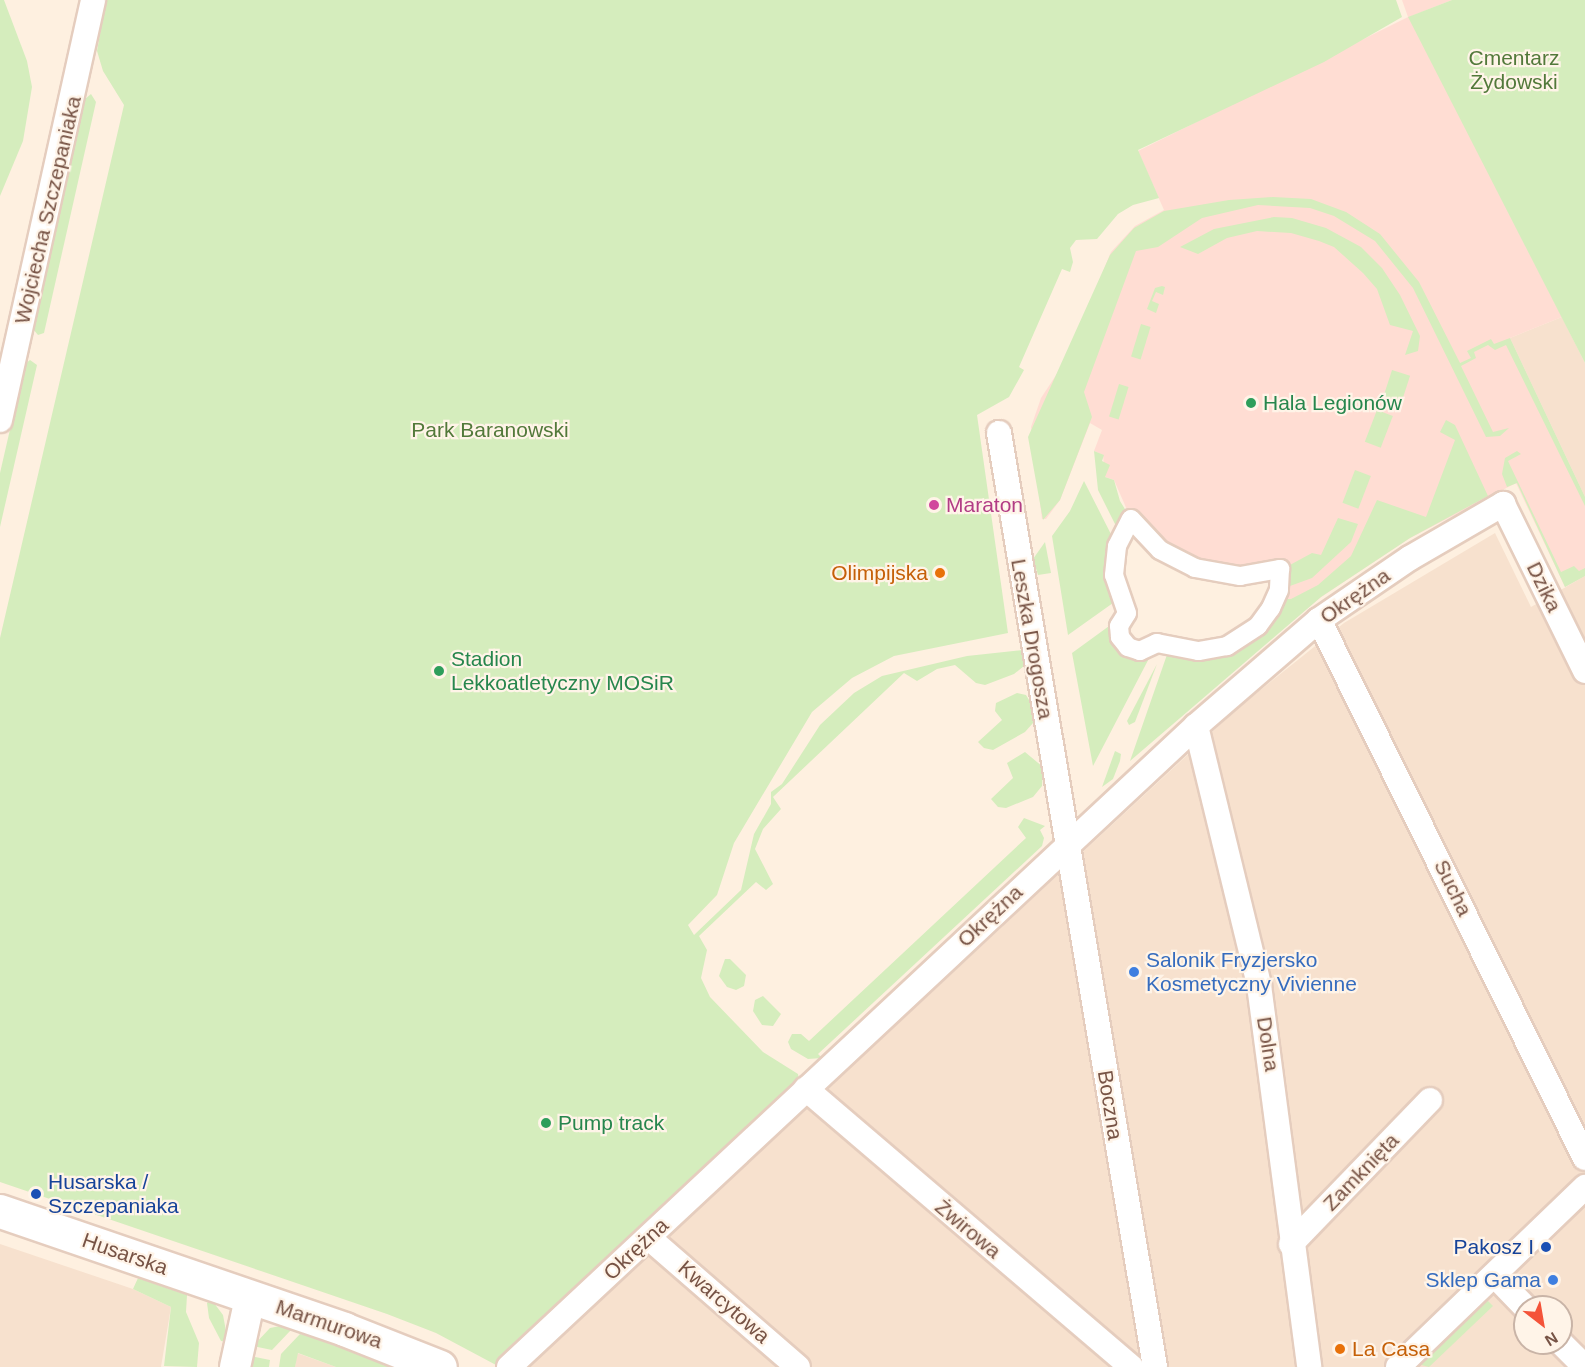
<!DOCTYPE html>
<html>
<head>
<meta charset="utf-8">
<style>
  body { margin:0 }
  #map { position:relative; width:1585px; height:1367px; overflow:hidden; background:#fef0e0; font-family:Helvetica,sans-serif }
  div>[style] { position:absolute }
  .residential>* { inset:0; background:#f7e1ce }
  .commercial>* { inset:0; background:#ffddd3 }
  .green>* { inset:0; background:#d5edbd; transform-origin:0 0 }
  .roads { filter:drop-shadow(2px 0 #e5cdbe) drop-shadow(-2px 0 #e5cdbe) drop-shadow(0 2px #e5cdbe) drop-shadow(0 -2px #e5cdbe) }
  .pedestrian>* { height:18px; margin:-9px; padding:0 9px; transform-origin:9px; border-radius:9px; background:#fff }
  .minor>* { height:24px; margin:-12px; padding:0 12px; transform-origin:12px; border-radius:12px; background:#fff }
  .tertiary>* { height:30px; margin:-15px; padding:0 15px; transform-origin:15px; border-radius:15px; background:#fff }
  .secondary>* { height:33px; margin:-16.5px; padding:0 16.5px; transform-origin:16.5px; border-radius:16.5px; background:#fff }
  .dots>* { width:16px; height:16px; translate:-50% -50%; box-sizing:border-box; border:3px solid #fff4e8; border-radius:50% }
  span { translate:-50% -50%; white-space:nowrap; text-align:center; line-height:1.15; -webkit-text-stroke:4.5px #fff4e8; paint-order:stroke }
  .park-label { font-size:21px; color:#52793a }
  .street-label { font-size:21px; color:#775345 }
  .leisure-label { font-size:21px; color:#27864d }
  .left { translate:0 -50%; text-align:left }
  .hotel-label { font-size:21px; color:#b23c85 }
  .food-label { font-size:21px; color:#c56008 }
  .right { translate:-100% -50%; text-align:right }
  .shop-label { font-size:21px; color:#366cbe }
  .transit-label { font-size:21px; color:#164399 }
  .north { position:absolute; left:1513px; top:1295px; width:60px; height:60px; box-sizing:border-box; background:#fff4e8; border:2px solid #c9b4a7; border-radius:50%; rotate:149deg; font-size:16px; font-weight:700; line-height:24px; text-align:center; color:#775345 }
  .north::after { content:''; display:block; margin:auto; width:21px; height:27px; background:#f45339; clip-path:polygon(50% 0,100% 100%,50% 72%,0 100%) }
</style>
</head>
<body>
<div id="map">
  <div class="residential">
    <div style="clip-path:polygon(1562px 317px,1585px 363px,1585px 497px,1510px 338px)"></div>
    <div style="clip-path:polygon(evenodd,1495px 533px,1531px 607px,1585px 576px,1585px 1367px,528px 1367px,1238px 708px,1344px 623px,1495px 533px,1525px 1307px,1561px 1307px,1561px 1343px,1525px 1343px,1525px 1307px)"></div>
    <div style="clip-path:polygon(0 1244px,133px 1289px,171px 1307px,161px 1367px,0 1367px)"></div>
    <div style="clip-path:polygon(297px 1353px,336px 1367px,295px 1367px)"></div>
  </div>
  <div class="commercial">
    <div style="clip-path:polygon(1402px 0,1452px 0,1409px 17px,1562px 317px,1510px 338px,1585px 497px,1585px 576px,1565px 587px,1516px 483px,1410px 538px,1321px 597px,1284px 628px,1280px 569px,1195px 568px,1131px 519px,1114px 480px,1105px 477px,1103px 455px,1094px 451px,1102px 430px,1090px 423px,1060px 500px,1046px 519px,1042px 519px,1031px 427px,1041px 398px,1068px 357px,1111px 252px,1135px 226px,1164px 210px,1138px 151px,1408px 17px)"></div>
  </div>
  <div class="green">
    <div style="clip-path:polygon(0 0,4px 0,27px 61px,32px 87px,23px 141px,0 196px)"></div>
    <div style="clip-path:polygon(106px 0,1396px 0,1402px 17px,1324px 62px,1138px 150px,1159px 198px,1133px 205px,1118px 214px,1097px 239px,1076px 240px,1070px 248px,1073px 262px,1070px 272px,1062px 269px,1019px 367px,1024px 370px,1009px 397px,977px 415px,1008px 633px,894px 656px,852px 678px,812px 712px,734px 843px,717px 895px,688px 925px,694px 935px,741px 890px,754px 834px,771px 804px,771px 792px,782px 784px,820px 725px,854px 693px,882px 676px,967px 656px,1023px 650px,1024px 666px,1014px 674px,985px 685px,976px 683px,955px 665px,937px 669px,917px 681px,904px 673px,773px 797px,781px 809px,763px 829px,755px 849px,773px 884px,766px 890px,756px 882px,699px 936px,707px 950px,701px 978px,710px 997px,763px 1052px,798px 1074px,799px 1082px,645px 1232px,496px 1365px,436px 1333px,387px 1314px,0 1182px,0 638px,124px 105px,103px 71px,97px 51px)"></div>
    <div style="clip-path:polygon(1452px 0,1585px 0,1585px 363px,1408px 17px)"></div>
    <div style="clip-path:polygon(91px 94px,96px 102px,44px 333px,38px 335px,33px 329px,85px 99px)"></div>
    <div style="clip-path:polygon(1273px 197px,1311px 199px,1346px 212px,1380px 234px,1419px 282px,1460px 363px,1471px 358px,1467px 351px,1491px 339px,1494px 344px,1510px 338px,1585px 497px,1585px 506px,1506px 345px,1495px 350px,1488px 345px,1474px 352px,1476px 358px,1461px 366px,1493px 432px,1509px 428px,1500px 436px,1486px 437px,1413px 288px,1375px 241px,1334px 216px,1310px 208px,1258px 205px,1202px 218px,1158px 247px,1136px 251px,1084px 392px,1092px 417px,1060px 500px,1043px 520px,1028px 437px,1110px 255px,1134px 228px,1164px 211px,1229px 200px)"></div>
    <div style="clip-path:polygon(1274px 217px,1292px 218px,1326px 228px,1361px 247px,1382px 268px,1400px 295px,1420px 336px,1418px 351px,1405px 355px,1413px 331px,1390px 325px,1377px 289px,1363px 273px,1334px 247px,1319px 241px,1291px 233px,1257px 231px,1227px 238px,1198px 254px,1180px 247px,1214px 229px)"></div>
    <div style="clip-path:polygon(1162px 286px,1165px 287px,1163px 295px,1156px 292px,1152px 301px,1159px 304px,1156px 313px,1147px 309px,1155px 288px)"></div>
    <div style="left:1141px;top:324px;width:10px;height:34px;rotate:17deg"></div>
    <div style="clip-path:polygon(30px 360px,37px 365px,0 527px,0 473px,25px 364px)"></div>
    <div style="left:1392px;top:370px;width:19px;height:28px;rotate:18deg"></div>
    <div style="left:1119px;top:384px;width:10px;height:34px;rotate:17deg"></div>
    <div style="left:1377px;top:410px;width:17px;height:34px;rotate:21deg"></div>
    <div style="clip-path:polygon(1446px 420px,1455px 425px,1488px 496px,1410px 538px,1321px 597px,1130px 761px,1170px 646px,1227px 646px,1275px 599px,1291px 599px,1318px 585px,1351px 556px,1377px 500px,1426px 517px,1455px 440px,1440px 432px)"></div>
    <div style="clip-path:polygon(1094px 451px,1104px 455px,1102px 461px,1110px 465px,1105px 477px,1114px 480px,1120px 501px,1131px 519px,1121px 536px,1098px 490px)"></div>
    <div style="clip-path:polygon(1517px 451px,1521px 454px,1508px 461px,1561px 572px,1574px 566px,1579px 571px,1585px 568px,1585px 576px,1565px 587px,1517px 483px,1507px 487px,1502px 474px,1505px 458px)"></div>
    <div style="left:1355px;top:470px;width:17px;height:35px;rotate:21deg"></div>
    <div style="clip-path:polygon(1084px 481px,1117px 546px,1120px 598px,1068px 635px,1052px 536px,1070px 511px)"></div>
    <div style="clip-path:polygon(1338px 518px,1358px 524px,1351px 542px,1312px 578px,1279px 590px,1288px 566px,1312px 553px,1321px 555px)"></div>
    <div style="clip-path:polygon(1045px 542px,1051px 573px,1038px 575px,1033px 559px)"></div>
    <div style="clip-path:polygon(1127px 613px,1124px 643px,1157px 643px,1093px 766px,1072px 653px)"></div>
    <div style="clip-path:polygon(1157px 664px,1135px 722px,1129px 725px,1127px 721px)"></div>
    <div style="clip-path:polygon(1017px 693px,1026px 695px,1032px 705px,1033px 723px,1025px 732px,993px 750px,984px 748px,978px 742px,1002px 720px,995px 711px,996px 703px)"></div>
    <div style="clip-path:polygon(1115px 751px,1121px 754px,1120px 761px,1113px 779px,1102px 787px)"></div>
    <div style="clip-path:polygon(1025px 752px,1043px 767px,1042px 786px,1033px 797px,1006px 808px,998px 807px,991px 799px,1013px 778px,1007px 763px)"></div>
    <div style="clip-path:polygon(1024px 818px,1045px 826px,1040px 830px,1044px 838px,1042px 846px,818px 1054px,822px 1058px,808px 1059px,791px 1049px,788px 1042px,792px 1034px,801px 1034px,809px 1041px,1026px 838px,1018px 827px)"></div>
    <div style="clip-path:polygon(725px 959px,730px 959px,746px 975px,744px 986px,736px 990px,727px 987px,719px 976px)"></div>
    <div style="clip-path:polygon(763px 996px,781px 1014px,773px 1026px,762px 1025px,753px 1011px,755px 1000px)"></div>
    <div style="clip-path:polygon(138px 1278px,187px 1295px,186px 1312px,199px 1343px,197px 1367px,164px 1366px,171px 1307px,133px 1289px)"></div>
    <div style="clip-path:polygon(211px 1299px,223px 1315px,228px 1342px,221px 1341px,209px 1318px,207px 1303px)"></div>
    <div style="clip-path:polygon(1487px 1300px,1493px 1306px,1429px 1367px,1418px 1364px)"></div>
    <div style="clip-path:polygon(290px 1324px,291px 1330px,272px 1350px,253px 1346px,270px 1328px)"></div>
    <div style="clip-path:polygon(300px 1334px,305px 1335px,396px 1367px,336px 1367px,298px 1353px,295px 1367px,279px 1367px,281px 1354px)"></div>
    <div style="clip-path:polygon(251px 1356px,270px 1360px,269px 1367px,250px 1367px)"></div>
  </div>
  <div class="roads">
    <div class="pedestrian">
      <div style="left:1131px;top:519px;width:42px;rotate:46.9deg"></div>
      <div style="left:1160px;top:550px;width:39px;rotate:27deg"></div>
      <div style="left:1195px;top:568px;width:46px;rotate:10.1deg"></div>
      <div style="left:1240px;top:576px;width:41px;rotate:-9.9deg"></div>
      <div style="left:1280px;top:569px;width:21px;rotate:93deg"></div>
      <div style="left:1279px;top:590px;width:20px;rotate:114deg"></div>
      <div style="left:1271px;top:608px;width:22px;rotate:126deg"></div>
      <div style="left:1258px;top:626px;width:37px;rotate:147deg"></div>
      <div style="left:1227px;top:646px;width:29px;rotate:170deg"></div>
      <div style="left:1198px;top:651px;width:42px;rotate:-169deg"></div>
      <div style="left:1157px;top:643px;width:19px;rotate:155deg"></div>
      <div style="left:1140px;top:651px;width:13px;rotate:-162deg"></div>
      <div style="left:1128px;top:647px;width:13px;rotate:-129deg"></div>
      <div style="left:1120px;top:637px;width:11px;rotate:-95deg"></div>
      <div style="left:1119px;top:626px;width:15px;rotate:-58deg"></div>
      <div style="left:1127px;top:613px;width:40px;rotate:-108.9deg"></div>
      <div style="left:1114px;top:575px;width:29px;rotate:-84deg"></div>
      <div style="left:1117px;top:546px;width:30px;rotate:-63deg"></div>
    </div>
    <div class="minor">
      <div style="left:0;top:420px;width:430px;rotate:-77.5deg"></div>
      <div style="left:999px;top:433px;width:947px;rotate:80.52deg"></div>
      <div style="left:1319px;top:620px;width:600px;rotate:63.69deg"></div>
      <div style="left:1196px;top:726px;width:267px;rotate:76.3deg"></div>
      <div style="left:1259px;top:985px;width:385px;rotate:82.5deg"></div>
      <div style="left:806px;top:1089px;width:428px;rotate:40.5deg"></div>
      <div style="left:649px;top:1238px;width:197px;rotate:40.9deg"></div>
      <div style="left:1291px;top:1244px;width:200px;rotate:-46deg"></div>
      <div style="left:1495px;top:1276px;width:43px;rotate:45.9deg"></div>
      <div style="left:1561px;top:1343px;width:34px;rotate:45deg"></div>
      <div style="left:509px;top:1367px;width:940px;rotate:-43.02deg"></div>
      <div style="left:1196px;top:726px;width:162px;rotate:-40.8deg"></div>
      <div style="left:1319px;top:620px;width:110px;rotate:-34.3deg"></div>
      <div style="left:1410px;top:558px;width:108px;rotate:-30.1deg"></div>
      <div style="left:1503px;top:504px;width:186px;rotate:63.8deg"></div>
      <div style="left:1398px;top:1367px;width:260px;rotate:-43.9deg"></div>
    </div>
    <div class="tertiary">
      <div style="left:235px;top:1367px;width:71px;rotate:-77.7deg"></div>
    </div>
    <div class="secondary">
      <div style="left:0;top:1211px;width:364px;rotate:18.9deg"></div>
      <div style="left:344px;top:1329px;width:103px;rotate:21.6deg"></div>
    </div>
  </div>
  <div class="dots">
    <div style="left:1251px;top:403px;background:#2e9e5b"></div>
    <div style="left:934px;top:505px;background:#d1479c"></div>
    <div style="left:940px;top:573px;background:#e8710a"></div>
    <div style="left:439px;top:671px;background:#2e9e5b"></div>
    <div style="left:1134px;top:972px;background:#3f7fe0"></div>
    <div style="left:546px;top:1123px;background:#2e9e5b"></div>
    <div style="left:36px;top:1194px;background:#1a4fb4"></div>
    <div style="left:1546px;top:1247px;background:#1a4fb4"></div>
    <div style="left:1553px;top:1280px;background:#3f7fe0"></div>
    <div style="left:1340px;top:1349px;background:#e8710a"></div>
  </div>
  <div class="park-label">
    <span style="left:1514px;top:70px">Cmentarz<br>Żydowski</span>
    <span style="left:490px;top:430px">Park Baranowski</span>
  </div>
  <div class="street-label">
    <span style="left:48px;top:210px;rotate:-77deg">Wojciecha Szczepaniaka</span>
    <span style="left:1544px;top:587px;rotate:64deg">Dzika</span>
    <span style="left:1355px;top:596px;rotate:-35deg">Okrężna</span>
    <span style="left:1032px;top:639px;rotate:80deg">Leszka Drogosza</span>
    <span style="left:1453px;top:888px;rotate:64deg">Sucha</span>
    <span style="left:990px;top:916px;rotate:-43deg">Okrężna</span>
    <span style="left:1268px;top:1044px;rotate:81deg">Dolna</span>
    <span style="left:1110px;top:1105px;rotate:81deg">Boczna</span>
    <span style="left:1361px;top:1172px;rotate:-46deg">Zamknięta</span>
    <span style="left:968px;top:1229px;rotate:40deg">Żwirowa</span>
    <span style="left:636px;top:1249px;rotate:-43deg">Okrężna</span>
    <span style="left:125px;top:1254px;rotate:19deg">Husarska</span>
    <span style="left:724px;top:1302px;rotate:41deg">Kwarcytowa</span>
    <span style="left:329px;top:1324px;rotate:19deg">Marmurowa</span>
  </div>
  <div class="leisure-label">
    <span class="left" style="left:1263px;top:403px">Hala Legionów</span>
    <span class="left" style="left:451px;top:671px">Stadion<br>Lekkoatletyczny MOSiR</span>
    <span class="left" style="left:558px;top:1123px">Pump track</span>
  </div>
  <div class="hotel-label">
    <span class="left" style="left:946px;top:505px">Maraton</span>
  </div>
  <div class="food-label">
    <span class="right" style="left:928px;top:573px">Olimpijska</span>
    <span class="left" style="left:1352px;top:1349px">La Casa</span>
  </div>
  <div class="shop-label">
    <span class="left" style="left:1146px;top:972px">Salonik Fryzjersko<br>Kosmetyczny Vivienne</span>
    <span class="right" style="left:1541px;top:1280px">Sklep Gama</span>
  </div>
  <div class="transit-label">
    <span class="left" style="left:48px;top:1194px">Husarska /<br>Szczepaniaka</span>
    <span class="right" style="left:1534px;top:1247px">Pakosz I</span>
  </div>
  <div class="north">N</div>
</div>
</body>
</html>
